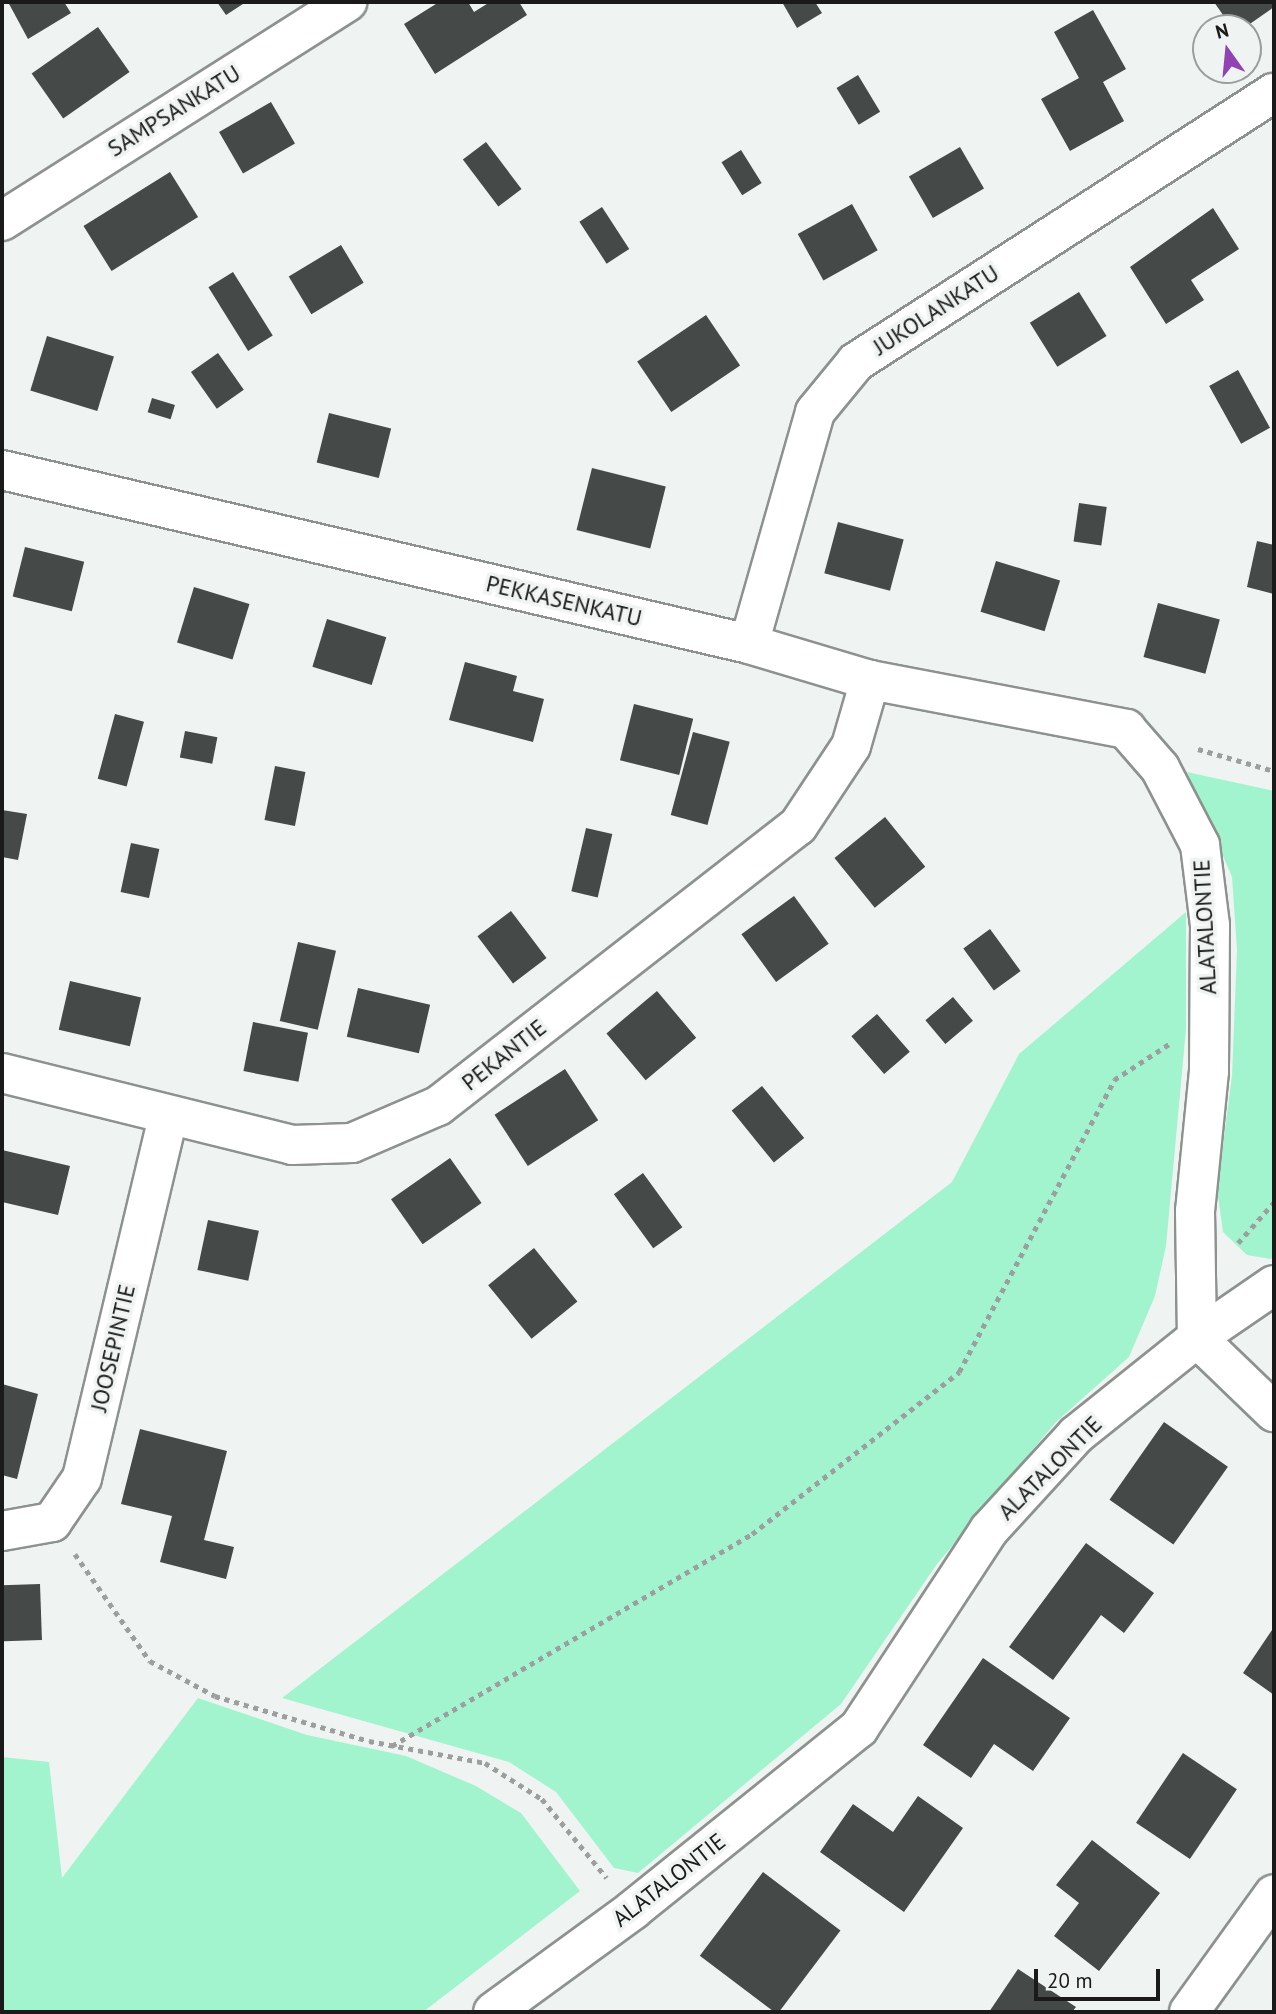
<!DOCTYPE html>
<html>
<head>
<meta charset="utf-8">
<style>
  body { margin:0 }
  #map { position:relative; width:1276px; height:2014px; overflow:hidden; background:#eff4f2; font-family:"PT Sans",sans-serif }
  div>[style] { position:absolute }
  .green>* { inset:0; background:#a2f4cf }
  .building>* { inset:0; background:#454947; transform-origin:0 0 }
  .path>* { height:4.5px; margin-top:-2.25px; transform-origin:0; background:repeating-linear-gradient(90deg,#9c9f9d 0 5px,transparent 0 10px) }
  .roads { filter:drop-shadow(2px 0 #8d928f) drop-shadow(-2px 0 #8d928f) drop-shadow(0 2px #8d928f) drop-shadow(0 -2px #8d928f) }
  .minor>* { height:38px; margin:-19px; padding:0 19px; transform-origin:19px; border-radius:19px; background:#fff }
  span { translate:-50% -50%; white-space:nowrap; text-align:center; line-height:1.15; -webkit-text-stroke:7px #eff4f2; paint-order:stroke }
  .street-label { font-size:23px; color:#191a19 }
  .frame { position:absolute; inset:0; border:4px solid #191a19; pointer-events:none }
  .north { position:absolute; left:1192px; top:14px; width:70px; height:70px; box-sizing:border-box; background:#eff4f2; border:2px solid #999d9b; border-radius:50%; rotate:345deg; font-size:19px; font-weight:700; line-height:28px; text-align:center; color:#191a19 }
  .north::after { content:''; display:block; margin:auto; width:24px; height:32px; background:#9142b3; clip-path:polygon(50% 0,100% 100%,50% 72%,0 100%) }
  .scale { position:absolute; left:1034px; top:1969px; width:126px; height:32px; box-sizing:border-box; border:4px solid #191a19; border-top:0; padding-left:9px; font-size:21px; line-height:24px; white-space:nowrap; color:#191a19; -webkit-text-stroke:5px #eff4f2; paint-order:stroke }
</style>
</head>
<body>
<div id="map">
  <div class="green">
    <div style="clip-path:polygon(1187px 772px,1274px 791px,1274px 1256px,1271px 1259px,1247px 1255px,1223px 1232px,1217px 1189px,1232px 1076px,1237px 950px,1232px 877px)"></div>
    <div style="clip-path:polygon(1186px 912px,1186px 1029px,1166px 1246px,1155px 1296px,1129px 1357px,1056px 1422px,937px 1564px,841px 1704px,638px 1873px,614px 1868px,556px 1792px,509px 1762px,282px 1698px,952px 1182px,1019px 1054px)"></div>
    <div style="clip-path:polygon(198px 1698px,307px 1735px,406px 1756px,476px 1786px,521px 1813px,580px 1891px,423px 2012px,2px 2012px,2px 1757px,49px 1762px,62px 1878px)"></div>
  </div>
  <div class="building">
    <div style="clip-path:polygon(8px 2px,64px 2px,71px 13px,28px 39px)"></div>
    <div style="clip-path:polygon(217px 2px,246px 2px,226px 15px)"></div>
    <div style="clip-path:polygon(439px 2px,468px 2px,474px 12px,490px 2px,519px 2px,527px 15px,435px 74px,404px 24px)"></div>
    <div style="clip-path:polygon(782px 2px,815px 2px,822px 13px,797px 28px)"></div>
    <div style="clip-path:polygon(1214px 2px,1274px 2px,1274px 7px,1244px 28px,1232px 28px)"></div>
    <div style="clip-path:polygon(1093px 10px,1126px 69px,1103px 82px,1124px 121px,1070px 151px,1041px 99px,1079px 78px,1054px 32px)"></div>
    <div style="left:98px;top:27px;width:55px;height:81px;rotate:55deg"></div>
    <div style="left:858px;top:75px;width:43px;height:25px;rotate:59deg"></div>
    <div style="left:271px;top:102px;width:48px;height:60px;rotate:60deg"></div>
    <div style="left:486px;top:142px;width:59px;height:29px;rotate:53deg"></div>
    <div style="left:960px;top:147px;width:48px;height:59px;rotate:60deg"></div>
    <div style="left:741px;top:150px;width:39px;height:23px;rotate:58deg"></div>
    <div style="left:170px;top:172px;width:53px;height:102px;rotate:58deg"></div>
    <div style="left:852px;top:204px;width:53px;height:62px;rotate:61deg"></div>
    <div style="left:602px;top:207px;width:50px;height:27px;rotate:57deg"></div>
    <div style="clip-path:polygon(1213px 208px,1239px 249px,1191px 280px,1204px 300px,1166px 324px,1130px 267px)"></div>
    <div style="left:341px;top:245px;width:44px;height:61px;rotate:59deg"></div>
    <div style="left:233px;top:272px;width:75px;height:29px;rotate:58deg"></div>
    <div style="left:1079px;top:292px;width:52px;height:58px;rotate:58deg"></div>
    <div style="left:706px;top:315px;width:61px;height:83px;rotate:56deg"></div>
    <div style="left:47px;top:336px;width:70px;height:57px;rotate:17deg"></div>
    <div style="left:218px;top:353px;width:45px;height:33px;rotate:55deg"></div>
    <div style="left:1238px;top:370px;width:66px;height:33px;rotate:61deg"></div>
    <div style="left:152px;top:398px;width:24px;height:15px;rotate:17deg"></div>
    <div style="left:329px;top:413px;width:64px;height:51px;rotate:14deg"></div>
    <div style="left:592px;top:468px;width:76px;height:64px;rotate:14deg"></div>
    <div style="left:1079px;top:503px;width:28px;height:39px;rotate:8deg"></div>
    <div style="left:838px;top:522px;width:68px;height:53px;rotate:15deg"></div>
    <div style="clip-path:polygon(1257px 541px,1274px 545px,1274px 594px,1247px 587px)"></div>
    <div style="left:25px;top:547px;width:61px;height:51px;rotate:14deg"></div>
    <div style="left:996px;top:561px;width:67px;height:53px;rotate:17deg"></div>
    <div style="left:194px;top:587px;width:58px;height:58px;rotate:17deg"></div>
    <div style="left:1158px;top:603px;width:64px;height:56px;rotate:15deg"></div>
    <div style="left:327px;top:619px;width:62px;height:50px;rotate:17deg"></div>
    <div style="clip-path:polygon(465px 662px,517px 676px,513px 691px,544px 699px,533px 742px,449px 720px)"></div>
    <div style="left:634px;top:704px;width:61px;height:58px;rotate:14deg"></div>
    <div style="left:115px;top:714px;width:30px;height:67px;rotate:15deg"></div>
    <div style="left:185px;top:731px;width:33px;height:27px;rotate:11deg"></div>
    <div style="left:693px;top:732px;width:38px;height:86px;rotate:15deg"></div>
    <div style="left:275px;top:766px;width:31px;height:55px;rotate:11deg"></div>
    <div style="clip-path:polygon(2px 810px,27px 814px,18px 860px,2px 857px)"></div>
    <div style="left:885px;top:817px;width:64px;height:65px;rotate:51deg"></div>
    <div style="left:586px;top:828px;width:27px;height:65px;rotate:13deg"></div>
    <div style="left:131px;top:843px;width:29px;height:50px;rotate:12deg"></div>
    <div style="left:794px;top:896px;width:59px;height:65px;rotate:54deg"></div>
    <div style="left:511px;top:911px;width:59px;height:42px;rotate:53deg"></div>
    <div style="left:990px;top:929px;width:52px;height:33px;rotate:54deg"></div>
    <div style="left:298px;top:942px;width:39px;height:81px;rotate:13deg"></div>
    <div style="left:70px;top:981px;width:73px;height:50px;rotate:13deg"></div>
    <div style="left:358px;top:988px;width:74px;height:50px;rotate:13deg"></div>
    <div style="left:657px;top:991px;width:61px;height:66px;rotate:50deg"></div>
    <div style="left:953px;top:997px;width:31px;height:36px;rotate:50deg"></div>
    <div style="left:877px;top:1014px;width:50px;height:34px;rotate:49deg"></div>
    <div style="left:253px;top:1022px;width:56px;height:50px;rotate:11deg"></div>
    <div style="left:565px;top:1069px;width:61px;height:84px;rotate:57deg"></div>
    <div style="left:762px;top:1086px;width:67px;height:39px;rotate:51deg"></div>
    <div style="clip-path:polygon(2px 1150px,70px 1166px,58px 1215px,2px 1202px)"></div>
    <div style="left:450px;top:1158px;width:55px;height:72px;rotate:55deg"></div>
    <div style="left:643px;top:1173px;width:67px;height:36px;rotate:54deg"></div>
    <div style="left:208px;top:1220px;width:52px;height:51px;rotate:12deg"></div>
    <div style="left:534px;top:1248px;width:69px;height:59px;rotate:51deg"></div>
    <div style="clip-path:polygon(2px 1384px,38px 1394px,17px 1479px,2px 1475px)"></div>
    <div style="left:1164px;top:1422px;width:78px;height:95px;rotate:35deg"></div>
    <div style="clip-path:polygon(140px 1429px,227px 1451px,204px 1540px,234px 1547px,226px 1579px,160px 1562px,172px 1516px,121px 1504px)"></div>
    <div style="clip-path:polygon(1086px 1543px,1154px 1593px,1124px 1633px,1101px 1615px,1053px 1680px,1009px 1647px)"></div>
    <div style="left:40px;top:1584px;width:56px;height:38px;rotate:88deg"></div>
    <div style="clip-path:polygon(1274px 1627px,1274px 1695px,1243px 1673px)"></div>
    <div style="clip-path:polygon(983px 1658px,1070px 1718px,1033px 1771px,994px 1744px,971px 1778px,923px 1745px)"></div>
    <div style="left:1183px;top:1753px;width:65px;height:84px;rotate:34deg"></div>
    <div style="clip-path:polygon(918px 1796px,963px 1828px,904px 1912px,820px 1852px,853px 1804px,893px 1832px)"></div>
    <div style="clip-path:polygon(1092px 1840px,1160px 1893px,1099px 1971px,1054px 1936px,1079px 1903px,1056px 1885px)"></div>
    <div style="left:763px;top:1872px;width:97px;height:105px;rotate:37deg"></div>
    <div style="clip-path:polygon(1018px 1969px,1076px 2007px,1072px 2012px,989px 2012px)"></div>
  </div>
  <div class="path">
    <div style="left:1198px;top:749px;width:79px;rotate:16.1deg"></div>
    <div style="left:1238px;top:1243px;width:55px;rotate:-48.7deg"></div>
    <div style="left:75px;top:1554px;width:131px;rotate:55deg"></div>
    <div style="left:150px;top:1661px;width:74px;rotate:28.3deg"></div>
    <div style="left:215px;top:1696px;width:160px;rotate:16.3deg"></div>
    <div style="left:369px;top:1741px;width:118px;rotate:10.7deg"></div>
    <div style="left:485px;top:1763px;width:67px;rotate:32.3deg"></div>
    <div style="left:542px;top:1799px;width:102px;rotate:50.6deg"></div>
    <div style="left:392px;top:1746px;width:418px;rotate:-30.5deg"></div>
    <div style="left:752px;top:1534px;width:263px;rotate:-38deg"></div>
    <div style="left:959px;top:1372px;width:331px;rotate:-62deg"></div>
    <div style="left:1114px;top:1080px;width:66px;rotate:-33.2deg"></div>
  </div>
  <div class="roads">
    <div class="minor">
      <div style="left:2px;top:221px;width:409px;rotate:-32.4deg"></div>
      <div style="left:2px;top:470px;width:767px;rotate:13.11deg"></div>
      <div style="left:749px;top:644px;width:126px;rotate:16.6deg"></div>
      <div style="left:870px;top:680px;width:261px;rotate:10.8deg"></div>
      <div style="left:1126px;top:729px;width:52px;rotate:48.9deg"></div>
      <div style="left:1160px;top:768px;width:87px;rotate:62.5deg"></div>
      <div style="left:1200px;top:845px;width:81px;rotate:82.9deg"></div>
      <div style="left:1210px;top:925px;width:146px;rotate:90.4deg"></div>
      <div style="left:1209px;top:1071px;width:141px;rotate:95.7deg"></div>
      <div style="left:1195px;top:1211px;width:127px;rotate:89.1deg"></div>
      <div style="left:1197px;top:1338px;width:155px;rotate:141.3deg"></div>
      <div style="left:1076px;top:1435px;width:129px;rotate:132.5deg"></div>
      <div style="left:989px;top:1530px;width:237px;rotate:123.3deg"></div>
      <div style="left:859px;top:1728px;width:290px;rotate:141.2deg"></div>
      <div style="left:633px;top:1910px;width:173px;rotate:143.9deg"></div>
      <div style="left:749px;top:644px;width:241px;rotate:-74.1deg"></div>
      <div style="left:815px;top:412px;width:65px;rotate:-50.6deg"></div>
      <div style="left:856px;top:362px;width:497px;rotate:-32.8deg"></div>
      <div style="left:2px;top:1073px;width:299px;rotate:13.9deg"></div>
      <div style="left:292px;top:1145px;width:60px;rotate:-1.9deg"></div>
      <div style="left:352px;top:1143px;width:94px;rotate:-23.3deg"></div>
      <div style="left:438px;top:1106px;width:456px;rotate:-37.9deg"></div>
      <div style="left:798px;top:826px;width:96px;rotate:-56.5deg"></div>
      <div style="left:851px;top:746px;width:69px;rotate:-73.9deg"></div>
      <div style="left:1274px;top:1285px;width:93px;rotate:145.5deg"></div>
      <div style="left:1197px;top:1338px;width:107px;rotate:43.9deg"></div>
      <div style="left:2px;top:1531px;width:51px;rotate:-10.2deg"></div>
      <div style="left:52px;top:1522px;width:53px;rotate:-55.7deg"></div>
      <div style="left:82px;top:1478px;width:371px;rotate:-76.6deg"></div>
      <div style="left:1189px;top:2012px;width:145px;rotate:-54.2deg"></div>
    </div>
  </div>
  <div class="street-label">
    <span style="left:174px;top:111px;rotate:-32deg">SAMPSANKATU</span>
    <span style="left:936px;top:310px;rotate:-33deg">JUKOLANKATU</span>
    <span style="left:564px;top:601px;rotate:13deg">PEKKASENKATU</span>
    <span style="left:1205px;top:927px;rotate:-93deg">ALATALONTIE</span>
    <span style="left:504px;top:1055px;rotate:-38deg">PEKANTIE</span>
    <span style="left:113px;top:1348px;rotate:-77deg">JOOSEPINTIE</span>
    <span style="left:1050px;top:1468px;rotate:-45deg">ALATALONTIE</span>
    <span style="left:669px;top:1880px;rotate:-38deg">ALATALONTIE</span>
  </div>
  <div class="frame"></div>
  <div class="north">N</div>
  <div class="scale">20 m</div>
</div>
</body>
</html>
